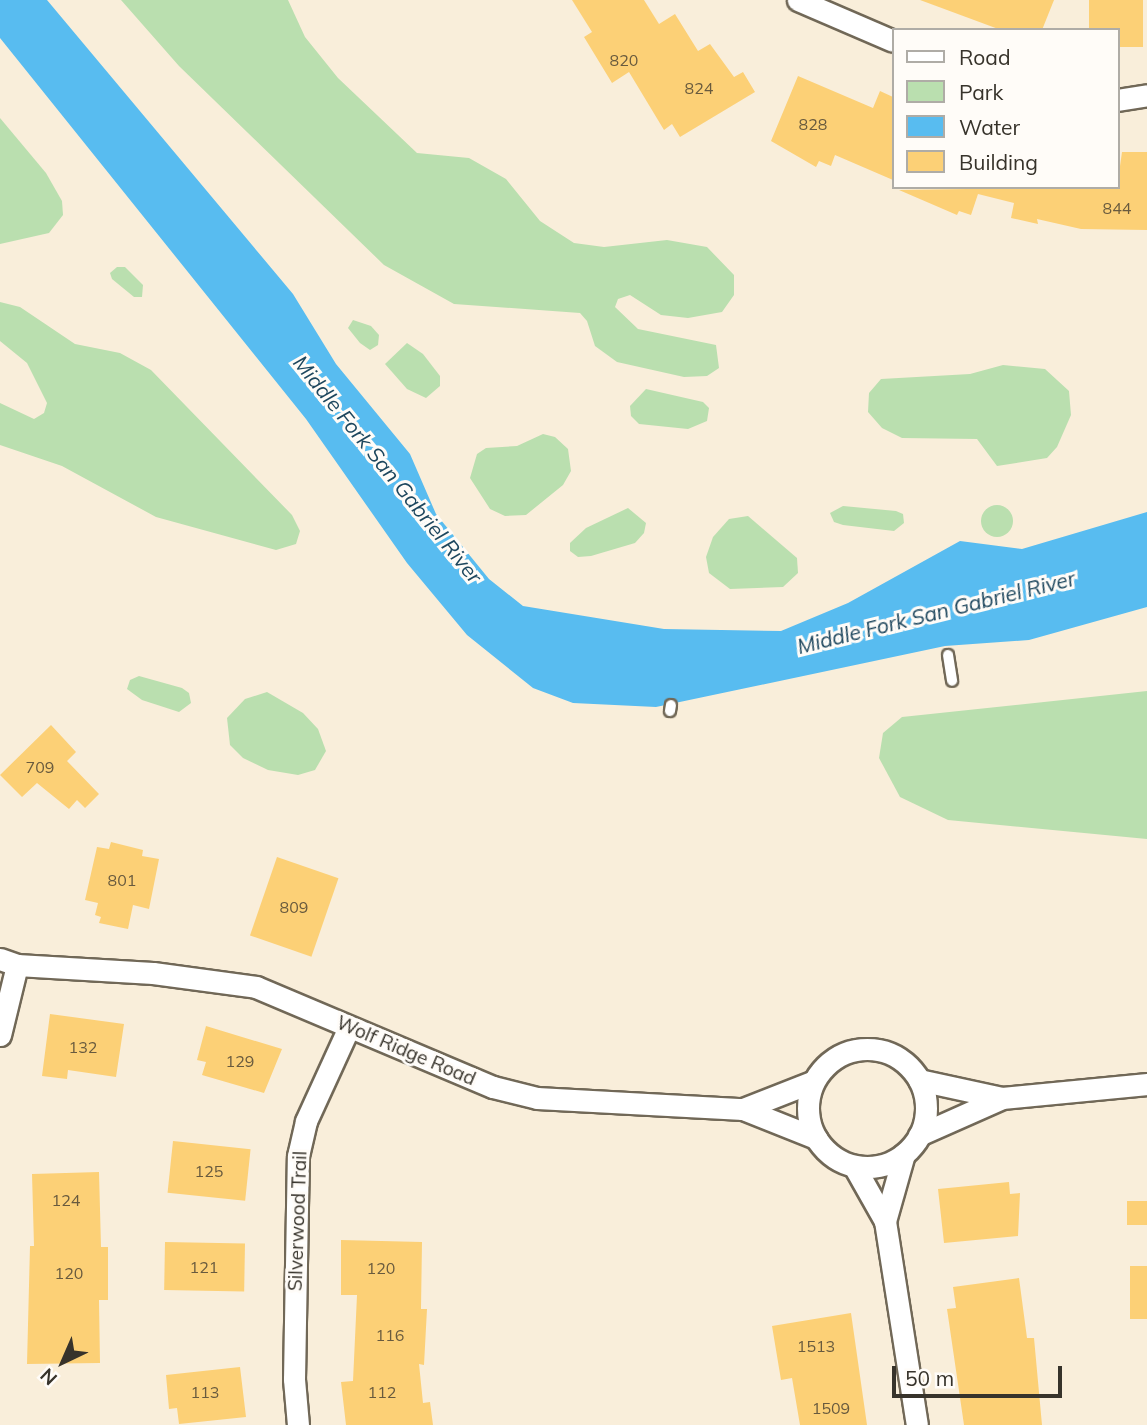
<!DOCTYPE html>
<html>
<head>
<meta charset="utf-8">
<style>
  body { margin:0 }
  #map { position:relative; width:1147px; height:1425px; overflow:hidden; background:#f9eeda; font-family:Mulish,sans-serif }
  div>[style] { position:absolute }
  .green>* { inset:0; background:#badfaf }
  .round { border-radius:50% }
  .water>* { inset:0; background:#58bcf0 }
  .building>* { inset:0; background:#fcd076; transform-origin:0 0 }
  .roads { filter:drop-shadow(2px 0 #716857) drop-shadow(-2px 0 #716857) drop-shadow(0 2px #716857) drop-shadow(0 -2px #716857) }
  .lane>* { height:10px; margin:-5px; padding:0 5px; transform-origin:5px; border-radius:5px; background:#fff }
  .street>* { height:21px; margin:-10.5px; padding:0 10.5px; transform-origin:10.5px; border-radius:10.5px; background:#fff }
  .street>.ring { margin:-10.5px; padding:0; box-sizing:content-box; background:none; border:21px solid #fff; border-radius:50% }
  span { translate:-50% -50%; white-space:nowrap; text-align:center; line-height:1.15; -webkit-text-stroke:6px #fffcf8; paint-order:stroke }
  .number-label { font-size:16px; color:#685a3e }
  .number-label span { -webkit-text-stroke-width:0 }
  .street-label { font-size:19px; color:#37332b }
  .water-label { font-size:21px; color:#1e475e; font-style:italic }
  .legend { position:absolute; left:892px; top:28px; width:228px; height:161px; box-sizing:border-box; background:#fffcf8; border:2px solid #afaca6; margin:0; padding:9px 12px; list-style:none; font-size:21px; color:#37332b }
  .legend li { display:flex; align-items:center; gap:14px; height:35px }
  .legend b { width:35px; border:2px solid #afaca6 }
  .north { position:absolute; left:28px; top:1327px; width:70px; height:70px; -webkit-text-stroke:5px #fffcf8; paint-order:stroke; rotate:224deg; font-size:19px; font-weight:700; line-height:28px; text-align:center; color:#37332b }
  .north::after { content:''; display:block; margin:auto; width:24px; height:32px; background:#37332b; clip-path:polygon(50% 0,100% 100%,50% 72%,0 100%) }
  .scale { position:absolute; left:892px; top:1366px; width:170px; height:32px; box-sizing:border-box; border:4px solid #37332b; border-top:0; padding-left:9px; font-size:21px; line-height:24px; white-space:nowrap; color:#37332b; -webkit-text-stroke:5px #fffcf8; paint-order:stroke }
</style>
</head>
<body>
<div id="map">
  <div class="green">
    <div style="clip-path:polygon(121px 0,288px 0,305px 37px,338px 78px,417px 153px,469px 158px,506px 179px,540px 221px,574px 243px,604px 247px,667px 240px,707px 247px,734px 275px,734px 295px,722px 312px,688px 318px,661px 315px,630px 295px,618px 299px,615px 307px,638px 329px,716px 345px,719px 368px,707px 376px,684px 377px,617px 362px,595px 346px,587px 321px,580px 313px,454px 304px,384px 265px,179px 66px)"></div>
    <div style="clip-path:polygon(0 118px,46px 173px,62px 201px,63px 215px,49px 233px,0 244px)"></div>
    <div style="clip-path:polygon(117px 267px,125px 267px,143px 285px,142px 297px,134px 297px,112px 279px,110px 273px)"></div>
    <div style="clip-path:polygon(0 302px,20px 307px,75px 344px,120px 353px,151px 370px,292px 515px,300px 531px,296px 544px,276px 550px,156px 517px,62px 466px,0 445px,0 403px,34px 419px,44px 413px,47px 403px,27px 363px,0 341px)"></div>
    <div style="clip-path:polygon(353px 320px,371px 326px,379px 335px,378px 345px,370px 350px,360px 343px,348px 328px)"></div>
    <div style="clip-path:polygon(407px 343px,423px 354px,440px 376px,440px 386px,426px 398px,407px 389px,385px 364px)"></div>
    <div style="clip-path:polygon(1003px 365px,1045px 369px,1069px 391px,1071px 415px,1057px 447px,1047px 458px,997px 466px,977px 439px,902px 438px,882px 428px,868px 412px,869px 393px,881px 379px,970px 374px)"></div>
    <div style="clip-path:polygon(646px 389px,703px 402px,709px 408px,707px 421px,688px 429px,639px 424px,631px 416px,630px 406px)"></div>
    <div style="clip-path:polygon(543px 434px,555px 437px,568px 449px,571px 471px,563px 485px,526px 515px,505px 516px,490px 509px,470px 478px,477px 454px,486px 448px,517px 446px)"></div>
    <div class="round" style="left:981px;top:505px;width:32px;height:32px"></div>
    <div style="clip-path:polygon(843px 506px,896px 511px,903px 514px,904px 523px,894px 531px,843px 525px,834px 522px,830px 513px)"></div>
    <div style="clip-path:polygon(628px 508px,646px 523px,644px 533px,635px 543px,591px 556px,578px 557px,570px 551px,570px 543px,586px 528px)"></div>
    <div style="clip-path:polygon(748px 516px,797px 558px,798px 573px,783px 587px,730px 589px,709px 573px,706px 557px,713px 537px,729px 519px)"></div>
    <div style="clip-path:polygon(139px 676px,182px 688px,189px 693px,191px 703px,179px 712px,142px 700px,127px 689px,130px 680px)"></div>
    <div style="clip-path:polygon(1147px 691px,1147px 839px,948px 820px,900px 797px,879px 758px,883px 733px,902px 717px)"></div>
    <div style="clip-path:polygon(267px 692px,303px 713px,318px 729px,326px 751px,315px 770px,298px 775px,268px 770px,243px 758px,230px 745px,227px 718px,245px 699px)"></div>
  </div>
  <div class="water">
    <div style="clip-path:polygon(0 0,47px 0,293px 294px,336px 364px,410px 454px,436px 514px,489px 579px,523px 606px,664px 629px,781px 631px,848px 603px,960px 541px,1022px 549px,1147px 512px,1147px 607px,1029px 640px,945px 646px,656px 707px,573px 703px,533px 688px,467px 635px,407px 563px,306px 419px,0 38px)"></div>
  </div>
  <div class="building">
    <div style="clip-path:polygon(572px 0,644px 0,659px 24px,675px 14px,698px 51px,710px 44px,734px 77px,743px 72px,755px 92px,680px 137px,672px 124px,664px 130px,629px 72px,612px 83px,584px 37px,592px 32px)"></div>
    <div style="clip-path:polygon(920px 0,1054px 0,1042px 30px,1001px 30px)"></div>
    <div style="clip-path:polygon(1089px 0,1143px 0,1143px 47px,1117px 47px,1117px 30px,1089px 30px)"></div>
    <div style="clip-path:polygon(798px 76px,873px 108px,880px 91px,893px 97px,893px 180px,835px 155px,831px 166px,819px 161px,816px 167px,771px 141px)"></div>
    <div style="clip-path:polygon(1122px 152px,1147px 152px,1147px 230px,1081px 229px,1037px 219px,1038px 224px,1011px 218px,1014px 203px,978px 194px,971px 215px,959px 211px,957px 215px,899px 190px,1117px 187px)"></div>
    <div style="clip-path:polygon(51px 725px,76px 752px,67px 761px,99px 794px,85px 808px,77px 800px,69px 809px,37px 783px,22px 797px,0 775px)"></div>
    <div style="clip-path:polygon(111px 842px,143px 850px,142px 856px,159px 859px,149px 909px,133px 905px,128px 929px,99px 923px,101px 917px,95px 915px,98px 903px,85px 900px,97px 847px,109px 849px)"></div>
    <div style="left:277px;top:857px;width:65px;height:83px;rotate:19deg"></div>
    <div style="clip-path:polygon(50px 1014px,124px 1024px,116px 1077px,68px 1070px,67px 1079px,42px 1076px)"></div>
    <div style="clip-path:polygon(206px 1026px,282px 1049px,264px 1093px,202px 1075px,206px 1062px,197px 1060px)"></div>
    <div style="left:173px;top:1141px;width:78px;height:52px;rotate:6deg"></div>
    <div style="clip-path:polygon(99px 1172px,101px 1247px,108px 1247px,108px 1300px,99px 1300px,100px 1363px,27px 1364px,30px 1246px,34px 1246px,32px 1174px)"></div>
    <div style="clip-path:polygon(1009px 1182px,1010px 1194px,1020px 1193px,1018px 1236px,944px 1243px,938px 1189px)"></div>
    <div style="left:1147px;top:1201px;width:24px;height:20px;rotate:90deg"></div>
    <div style="clip-path:polygon(341px 1240px,422px 1242px,421px 1309px,427px 1309px,424px 1365px,419px 1364px,423px 1403px,430px 1402px,433px 1425px,346px 1425px,341px 1382px,353px 1381px,357px 1295px,341px 1295px)"></div>
    <div style="left:165px;top:1242px;width:80px;height:48px;rotate:1deg"></div>
    <div style="left:1147px;top:1266px;width:53px;height:17px;rotate:90deg"></div>
    <div style="clip-path:polygon(1019px 1278px,1027px 1338px,1034px 1338px,1042px 1425px,964px 1425px,947px 1309px,956px 1308px,953px 1287px)"></div>
    <div style="clip-path:polygon(851px 1313px,867px 1425px,800px 1425px,792px 1378px,781px 1380px,772px 1326px)"></div>
    <div style="clip-path:polygon(240px 1367px,246px 1417px,179px 1424px,177px 1408px,169px 1409px,166px 1375px)"></div>
  </div>
  <div class="roads">
    <div class="lane">
      <div style="left:948px;top:655px;width:26px;rotate:81deg"></div>
      <div style="left:670px;top:711px;width:6px;rotate:-81deg"></div>
    </div>
    <div class="street">
      <div style="left:798px;top:0;width:103px;rotate:23.3deg"></div>
      <div style="left:1117px;top:100px;width:30px;rotate:-9deg"></div>
      <div style="left:0;top:959px;width:18px;rotate:19deg"></div>
      <div style="left:17px;top:965px;width:136px;rotate:3.4deg"></div>
      <div style="left:153px;top:973px;width:104px;rotate:7.7deg"></div>
      <div style="left:256px;top:987px;width:257px;rotate:22.9deg"></div>
      <div style="left:493px;top:1087px;width:45px;rotate:14deg"></div>
      <div style="left:537px;top:1098px;width:206px;rotate:3.1deg"></div>
      <div style="left:743px;top:1109px;width:76px;rotate:-21.5deg"></div>
      <div style="left:0;top:1035px;width:72px;rotate:-76.3deg"></div>
      <div class="ring" style="left:808px;top:1049px;width:97px;height:97px"></div>
      <div style="left:919px;top:1080px;width:85px;rotate:12.2deg"></div>
      <div style="left:1002px;top:1098px;width:146px;rotate:-5.5deg"></div>
      <div style="left:743px;top:1109px;width:79px;rotate:21.7deg"></div>
      <div style="left:919px;top:1135px;width:89px;rotate:-24deg"></div>
      <div style="left:904px;top:1154px;width:70px;rotate:105.8deg"></div>
      <div style="left:885px;top:1221px;width:206px;rotate:81.1deg"></div>
      <div style="left:854px;top:1166px;width:63px;rotate:60.6deg"></div>
      <div style="left:298px;top:1425px;width:46px;rotate:-95deg"></div>
      <div style="left:294px;top:1379px;width:223px;rotate:-89deg"></div>
      <div style="left:298px;top:1156px;width:36px;rotate:-77deg"></div>
      <div style="left:306px;top:1121px;width:103px;rotate:-65.4deg"></div>
    </div>
  </div>
  <div class="number-label">
    <span style="left:624px;top:60px">820</span>
    <span style="left:699px;top:88px">824</span>
    <span style="left:813px;top:124px">828</span>
    <span style="left:1117px;top:208px">844</span>
    <span style="left:40px;top:767px">709</span>
    <span style="left:122px;top:880px">801</span>
    <span style="left:294px;top:907px">809</span>
    <span style="left:83px;top:1047px">132</span>
    <span style="left:240px;top:1061px">129</span>
    <span style="left:209px;top:1171px">125</span>
    <span style="left:66px;top:1200px">124</span>
    <span style="left:204px;top:1267px">121</span>
    <span style="left:381px;top:1268px">120</span>
    <span style="left:69px;top:1273px">120</span>
    <span style="left:390px;top:1335px">116</span>
    <span style="left:816px;top:1346px">1513</span>
    <span style="left:205px;top:1392px">113</span>
    <span style="left:382px;top:1392px">112</span>
    <span style="left:831px;top:1408px">1509</span>
  </div>
  <div class="street-label">
    <span style="left:406px;top:1051px;rotate:23deg">Wolf Ridge Road</span>
    <span style="left:298px;top:1221px;rotate:-88deg">Silverwood Trail</span>
  </div>
  <div class="water-label">
    <span style="left:388px;top:469px;rotate:51deg">Middle Fork San Gabriel River</span>
    <span style="left:936px;top:612px;rotate:-14deg">Middle Fork San Gabriel River</span>
  </div>
  <ul class="legend">
  <li><b style="height:9px;background:#fff"></b>Road</li>
  <li><b style="height:19px;background:#badfaf"></b>Park</li>
  <li><b style="height:19px;background:#58bcf0"></b>Water</li>
  <li><b style="height:19px;background:#fcd076"></b>Building</li>
  </ul>
  <div class="north">N</div>
  <div class="scale">50 m</div>
</div>
</body>
</html>
